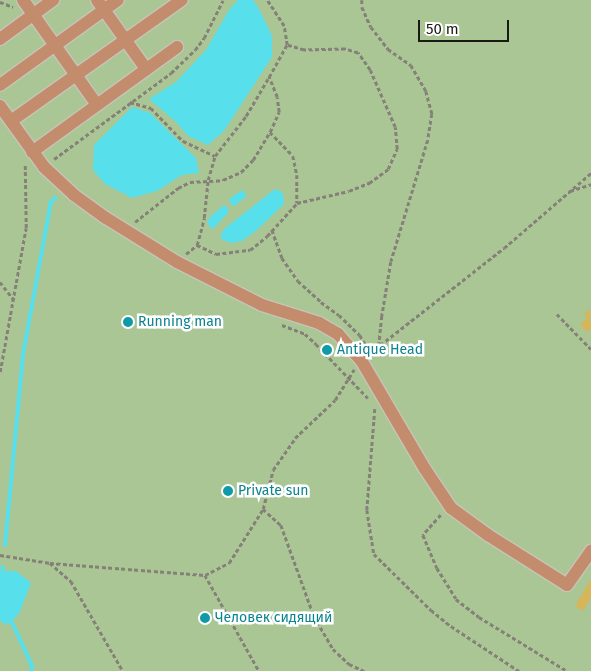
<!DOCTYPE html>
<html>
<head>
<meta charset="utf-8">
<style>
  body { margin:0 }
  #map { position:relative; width:591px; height:671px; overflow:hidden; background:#eee9dc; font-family:"Fira Sans",sans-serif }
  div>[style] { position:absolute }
  .green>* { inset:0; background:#aac694; transform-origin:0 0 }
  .water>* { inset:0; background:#58dfec }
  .stream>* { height:4px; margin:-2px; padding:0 2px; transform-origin:2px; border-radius:2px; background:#58dfec }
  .building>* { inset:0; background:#d6b65a }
  .path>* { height:2.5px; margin-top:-1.25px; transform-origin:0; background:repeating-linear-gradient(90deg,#858178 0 4px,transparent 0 6.5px) }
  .roads { filter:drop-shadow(1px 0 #c8c4b8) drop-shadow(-1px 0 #c8c4b8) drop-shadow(0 1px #c8c4b8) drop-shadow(0 -1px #c8c4b8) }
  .minor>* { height:12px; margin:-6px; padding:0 6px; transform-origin:6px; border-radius:6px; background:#c38c6d }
  .dots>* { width:14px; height:14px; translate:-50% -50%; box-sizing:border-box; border:2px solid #fff; border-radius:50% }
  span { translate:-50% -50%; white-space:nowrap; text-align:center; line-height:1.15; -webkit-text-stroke:5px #fff; paint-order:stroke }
  .culture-label { font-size:14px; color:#0d838f }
  .left { translate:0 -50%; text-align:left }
  .scale { position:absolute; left:418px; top:20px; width:91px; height:22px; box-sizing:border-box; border:2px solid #1b1914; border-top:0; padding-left:6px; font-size:15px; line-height:18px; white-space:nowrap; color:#1b1914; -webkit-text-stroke:4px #fff; paint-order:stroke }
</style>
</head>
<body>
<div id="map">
  <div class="green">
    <div style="left:0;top:0;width:591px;height:671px"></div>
  </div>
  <div class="water">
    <div style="clip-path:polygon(238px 0,253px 0,259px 9px,272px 36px,272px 57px,224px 131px,208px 145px,188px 136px,176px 122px,149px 99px,176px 82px,206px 50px,229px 10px)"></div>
    <div style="clip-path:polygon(132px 107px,150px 113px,196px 158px,199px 173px,182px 175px,157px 191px,132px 198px,105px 184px,93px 170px,94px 145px)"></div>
    <div style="clip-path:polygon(275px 189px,283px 193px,284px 204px,257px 230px,242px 241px,230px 243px,220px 238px,224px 229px)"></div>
    <div style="clip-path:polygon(242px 190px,247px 196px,234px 206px,231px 204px,229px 199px)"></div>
    <div style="clip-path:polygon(224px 205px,228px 208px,228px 213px,214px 228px,211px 228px,207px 223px,210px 217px)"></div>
    <div style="clip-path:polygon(0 571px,16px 571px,31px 583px,19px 614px,7px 625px,0 621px)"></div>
  </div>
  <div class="stream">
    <div style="left:5px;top:545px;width:192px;rotate:-84.6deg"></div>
    <div style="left:23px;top:354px;width:155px;rotate:-79.6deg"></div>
    <div style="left:51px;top:202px;width:6px;rotate:-45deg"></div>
    <div style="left:2px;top:575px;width:8px;rotate:-83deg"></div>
    <div style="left:10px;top:618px;width:53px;rotate:65.4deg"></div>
    <div style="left:32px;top:666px;width:5px;rotate:101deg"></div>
  </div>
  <div class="building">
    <div style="clip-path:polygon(590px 309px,591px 330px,587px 332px,580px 324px,587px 319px,584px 314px)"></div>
    <div style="clip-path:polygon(591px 579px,591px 598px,583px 611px,575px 606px)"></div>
  </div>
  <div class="path">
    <div style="left:362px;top:0;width:7px;rotate:90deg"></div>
    <div style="left:362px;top:7px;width:22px;rotate:66deg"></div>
    <div style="left:371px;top:27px;width:28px;rotate:52deg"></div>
    <div style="left:388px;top:49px;width:28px;rotate:35deg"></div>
    <div style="left:411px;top:65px;width:30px;rotate:60deg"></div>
    <div style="left:426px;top:91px;width:24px;rotate:75deg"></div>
    <div style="left:432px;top:114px;width:26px;rotate:99deg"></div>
    <div style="left:428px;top:140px;width:127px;rotate:106.9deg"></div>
    <div style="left:391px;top:262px;width:55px;rotate:99.5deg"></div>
    <div style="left:382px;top:316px;width:30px;rotate:96deg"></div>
    <div style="left:0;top:2px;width:14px;rotate:21deg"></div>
    <div style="left:130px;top:102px;width:22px;rotate:16deg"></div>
    <div style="left:151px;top:108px;width:46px;rotate:45.9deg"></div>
    <div style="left:183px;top:141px;width:35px;rotate:25deg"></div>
    <div style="left:270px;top:132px;width:33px;rotate:46deg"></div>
    <div style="left:293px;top:156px;width:19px;rotate:78deg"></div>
    <div style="left:297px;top:175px;width:28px;rotate:90deg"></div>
    <div style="left:54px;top:159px;width:145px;rotate:-36.3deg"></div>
    <div style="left:171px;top:73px;width:33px;rotate:-44deg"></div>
    <div style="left:195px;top:50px;width:15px;rotate:-53deg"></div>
    <div style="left:204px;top:38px;width:42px;rotate:-63.4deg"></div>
    <div style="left:570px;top:191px;width:22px;rotate:-18deg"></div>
    <div style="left:135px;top:222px;width:55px;rotate:-38.3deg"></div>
    <div style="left:178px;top:188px;width:13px;rotate:-27deg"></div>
    <div style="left:190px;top:182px;width:33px;rotate:-3deg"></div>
    <div style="left:223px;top:180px;width:20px;rotate:-24deg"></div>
    <div style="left:241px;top:172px;width:17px;rotate:-45deg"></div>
    <div style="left:253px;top:160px;width:33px;rotate:-59deg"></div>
    <div style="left:270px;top:132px;width:22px;rotate:-66deg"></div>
    <div style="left:279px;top:112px;width:15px;rotate:-98deg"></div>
    <div style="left:277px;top:97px;width:22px;rotate:-112deg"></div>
    <div style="left:269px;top:77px;width:37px;rotate:-61deg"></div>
    <div style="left:287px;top:45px;width:19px;rotate:-99deg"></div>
    <div style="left:284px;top:26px;width:31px;rotate:-123deg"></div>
    <div style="left:272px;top:230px;width:30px;rotate:70deg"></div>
    <div style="left:282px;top:258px;width:28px;rotate:55deg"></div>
    <div style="left:298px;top:281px;width:31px;rotate:42deg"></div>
    <div style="left:321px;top:302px;width:22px;rotate:36deg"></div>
    <div style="left:339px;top:315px;width:29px;rotate:44deg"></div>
    <div style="left:360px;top:335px;width:14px;rotate:60deg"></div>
    <div style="left:197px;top:245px;width:21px;rotate:25deg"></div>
    <div style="left:216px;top:254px;width:34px;rotate:-7deg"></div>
    <div style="left:250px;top:250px;width:22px;rotate:-39deg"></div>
    <div style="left:267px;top:236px;width:45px;rotate:-47.7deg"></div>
    <div style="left:297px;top:203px;width:53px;rotate:-13deg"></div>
    <div style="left:349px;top:191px;width:22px;rotate:-22deg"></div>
    <div style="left:369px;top:183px;width:24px;rotate:-36deg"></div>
    <div style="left:388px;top:169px;width:22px;rotate:-66deg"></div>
    <div style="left:397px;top:149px;width:22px;rotate:-95deg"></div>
    <div style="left:395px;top:127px;width:62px;rotate:-113.7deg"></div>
    <div style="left:370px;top:70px;width:21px;rotate:-125deg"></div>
    <div style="left:358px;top:53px;width:14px;rotate:-163deg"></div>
    <div style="left:345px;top:49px;width:41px;rotate:178.6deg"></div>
    <div style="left:304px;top:50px;width:18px;rotate:-164deg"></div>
    <div style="left:186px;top:254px;width:14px;rotate:-39deg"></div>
    <div style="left:197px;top:245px;width:28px;rotate:-75deg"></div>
    <div style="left:204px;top:218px;width:38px;rotate:-84deg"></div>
    <div style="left:208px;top:180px;width:25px;rotate:-74deg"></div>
    <div style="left:215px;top:156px;width:51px;rotate:-52.2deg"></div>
    <div style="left:246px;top:116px;width:45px;rotate:-59.5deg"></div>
    <div style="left:0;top:282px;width:23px;rotate:52deg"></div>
    <div style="left:557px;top:314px;width:49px;rotate:45.8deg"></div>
    <div style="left:282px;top:325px;width:25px;rotate:21deg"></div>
    <div style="left:305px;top:334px;width:15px;rotate:42deg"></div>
    <div style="left:316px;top:344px;width:75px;rotate:46.1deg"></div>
    <div style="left:370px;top:353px;width:170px;rotate:-38.1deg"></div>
    <div style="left:504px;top:248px;width:115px;rotate:-40.8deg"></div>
    <div style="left:0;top:372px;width:146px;rotate:-79.8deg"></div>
    <div style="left:26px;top:228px;width:65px;rotate:-90.9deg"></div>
    <div style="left:375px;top:409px;width:101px;rotate:94.5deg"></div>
    <div style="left:367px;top:510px;width:45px;rotate:81deg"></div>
    <div style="left:374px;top:554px;width:80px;rotate:44.5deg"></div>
    <div style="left:431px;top:610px;width:26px;rotate:39deg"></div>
    <div style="left:451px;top:626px;width:82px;rotate:33.5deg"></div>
    <div style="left:263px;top:509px;width:24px;rotate:42deg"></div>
    <div style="left:281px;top:525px;width:97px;rotate:70.1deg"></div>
    <div style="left:314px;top:616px;width:38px;rotate:60deg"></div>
    <div style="left:333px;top:649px;width:22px;rotate:43deg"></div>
    <div style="left:349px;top:664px;width:17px;rotate:25deg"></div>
    <div style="left:441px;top:515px;width:27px;rotate:132deg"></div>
    <div style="left:423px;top:535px;width:36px;rotate:67deg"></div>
    <div style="left:437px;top:568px;width:36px;rotate:58deg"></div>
    <div style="left:456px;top:599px;width:29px;rotate:38deg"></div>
    <div style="left:479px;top:617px;width:103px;rotate:31.5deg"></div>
    <div style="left:0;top:555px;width:51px;rotate:9.1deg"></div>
    <div style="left:50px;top:563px;width:28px;rotate:41deg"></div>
    <div style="left:71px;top:581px;width:104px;rotate:60deg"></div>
    <div style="left:50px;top:563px;width:155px;rotate:4.4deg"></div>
    <div style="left:205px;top:575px;width:110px;rotate:60.6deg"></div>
    <div style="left:205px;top:575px;width:27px;rotate:-27deg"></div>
    <div style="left:229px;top:563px;width:64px;rotate:-57.8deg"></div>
    <div style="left:263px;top:509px;width:40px;rotate:-75.6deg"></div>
    <div style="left:273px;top:470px;width:39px;rotate:-55deg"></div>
    <div style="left:295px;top:438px;width:55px;rotate:-43.5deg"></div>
    <div style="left:335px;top:400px;width:36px;rotate:-58deg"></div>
  </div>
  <div class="roads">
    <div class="minor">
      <div style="left:23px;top:0;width:128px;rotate:54.8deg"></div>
      <div style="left:97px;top:0;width:85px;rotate:54.6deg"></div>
      <div style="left:0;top:39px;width:66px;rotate:-36.3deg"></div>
      <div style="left:0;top:85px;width:145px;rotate:-35.8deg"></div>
      <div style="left:0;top:106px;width:75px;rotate:54.2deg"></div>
      <div style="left:44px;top:167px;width:41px;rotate:43deg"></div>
      <div style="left:74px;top:195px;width:39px;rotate:36deg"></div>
      <div style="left:106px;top:218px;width:84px;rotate:31.8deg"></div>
      <div style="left:177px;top:262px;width:95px;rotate:26.8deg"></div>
      <div style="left:262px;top:305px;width:60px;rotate:17.5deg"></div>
      <div style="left:319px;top:323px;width:22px;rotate:30deg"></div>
      <div style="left:338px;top:334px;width:35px;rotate:49deg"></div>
      <div style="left:361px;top:360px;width:126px;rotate:59.6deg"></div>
      <div style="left:425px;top:469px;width:47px;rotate:56.3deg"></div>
      <div style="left:451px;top:508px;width:46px;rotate:36.1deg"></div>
      <div style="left:488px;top:535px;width:93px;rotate:32.3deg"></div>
      <div style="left:567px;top:585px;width:42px;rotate:-54.8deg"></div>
      <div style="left:11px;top:121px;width:209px;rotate:-35.3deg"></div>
      <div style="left:32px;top:152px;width:179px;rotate:-35.9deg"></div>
    </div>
  </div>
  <div class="dots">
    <div style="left:128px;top:322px;background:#0f9aa8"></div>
    <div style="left:327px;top:350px;background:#0f9aa8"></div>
    <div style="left:228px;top:491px;background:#0f9aa8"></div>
    <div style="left:205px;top:618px;background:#0f9aa8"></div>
  </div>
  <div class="culture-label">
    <span class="left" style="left:138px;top:322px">Running man</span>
    <span class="left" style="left:337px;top:350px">Antique Head</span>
    <span class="left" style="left:238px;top:491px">Private sun</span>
    <span class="left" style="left:215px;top:618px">Человек сидящий</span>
  </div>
  <div class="scale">50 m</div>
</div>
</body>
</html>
